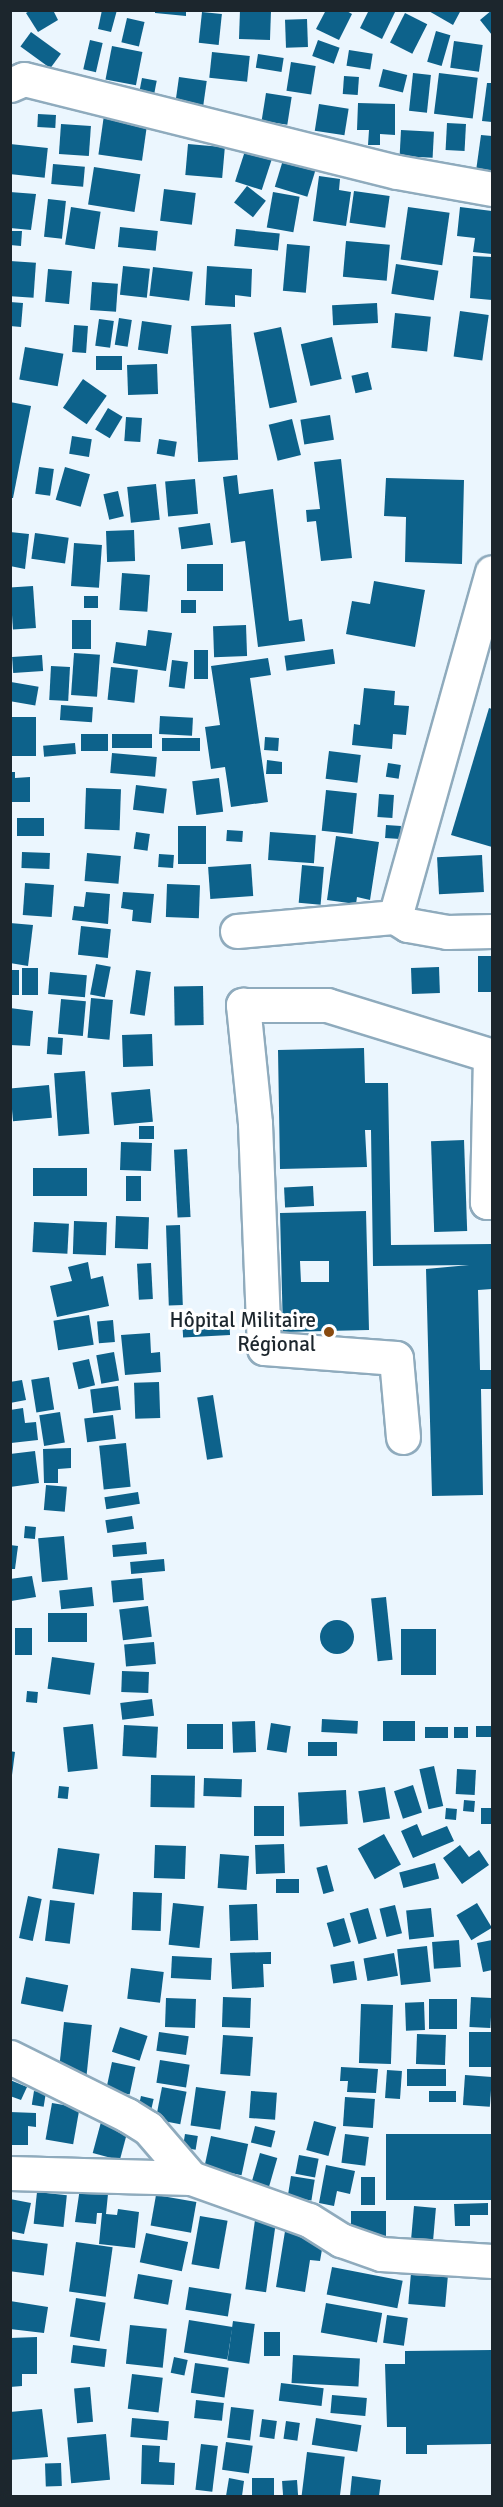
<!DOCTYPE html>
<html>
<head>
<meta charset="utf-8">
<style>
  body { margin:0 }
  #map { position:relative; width:503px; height:2507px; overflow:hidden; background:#ebf6fe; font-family:Signika,sans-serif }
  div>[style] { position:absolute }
  .building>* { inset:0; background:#0d628b; transform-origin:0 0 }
  .round { border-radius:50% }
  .roads { filter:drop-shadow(2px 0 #8fabbd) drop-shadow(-2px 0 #8fabbd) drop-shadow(0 2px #8fabbd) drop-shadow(0 -2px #8fabbd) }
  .minor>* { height:33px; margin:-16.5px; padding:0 16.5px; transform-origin:16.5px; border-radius:16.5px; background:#fff }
  .dots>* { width:16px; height:16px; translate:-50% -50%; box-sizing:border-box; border:3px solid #fff; border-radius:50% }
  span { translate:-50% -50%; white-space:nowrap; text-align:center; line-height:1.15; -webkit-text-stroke:6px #fff; paint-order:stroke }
  .poi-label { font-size:21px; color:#1c262d }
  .right { translate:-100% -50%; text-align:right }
  .frame { position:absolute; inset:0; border:12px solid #1c262d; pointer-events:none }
</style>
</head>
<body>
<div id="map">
  <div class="building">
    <div style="clip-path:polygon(31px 10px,53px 10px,58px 20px,38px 32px,26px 13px)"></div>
    <div style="clip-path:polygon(102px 10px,117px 10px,111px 32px,98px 29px)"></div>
    <div style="clip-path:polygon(155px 10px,186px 10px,186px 16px,155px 13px)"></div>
    <div style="left:240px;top:10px;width:31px;height:29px;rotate:2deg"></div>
    <div style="clip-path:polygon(326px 10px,345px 10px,352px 14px,339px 40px,316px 29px)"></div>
    <div style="clip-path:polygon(369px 10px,396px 10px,382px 39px,360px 28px)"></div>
    <div style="clip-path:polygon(427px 10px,461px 10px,453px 25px)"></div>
    <div style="clip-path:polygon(492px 10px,492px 35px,480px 20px)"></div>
    <div style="left:202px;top:12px;width:20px;height:31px;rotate:6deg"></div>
    <div style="left:405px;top:13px;width:25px;height:33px;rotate:27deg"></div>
    <div style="left:127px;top:18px;width:18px;height:25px;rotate:13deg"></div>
    <div style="left:307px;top:19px;width:28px;height:22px;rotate:88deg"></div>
    <div style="left:436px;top:31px;width:15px;height:32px;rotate:16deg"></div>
    <div style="left:31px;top:32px;width:37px;height:18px;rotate:36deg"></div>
    <div style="left:90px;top:40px;width:13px;height:30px;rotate:13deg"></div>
    <div style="left:318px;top:40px;width:23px;height:17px;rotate:20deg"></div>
    <div style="left:454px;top:41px;width:29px;height:27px;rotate:8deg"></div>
    <div style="left:112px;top:46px;width:31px;height:34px;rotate:11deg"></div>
    <div style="left:349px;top:50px;width:24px;height:16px;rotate:9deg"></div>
    <div style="left:212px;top:52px;width:38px;height:26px;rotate:6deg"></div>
    <div style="left:258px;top:54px;width:26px;height:14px;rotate:9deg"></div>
    <div style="left:291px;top:62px;width:25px;height:29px;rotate:9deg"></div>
    <div style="left:383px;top:69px;width:25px;height:18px;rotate:14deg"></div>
    <div style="left:413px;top:73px;width:18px;height:38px;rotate:6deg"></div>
    <div style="left:439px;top:73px;width:39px;height:41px;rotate:7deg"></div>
    <div style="left:344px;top:76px;width:15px;height:18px;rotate:4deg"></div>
    <div style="left:179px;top:77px;width:28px;height:32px;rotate:8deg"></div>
    <div style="left:142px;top:78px;width:15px;height:21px;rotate:11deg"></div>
    <div style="clip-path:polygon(487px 83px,492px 83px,492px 122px,482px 121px)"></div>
    <div style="left:266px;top:93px;width:26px;height:28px;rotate:9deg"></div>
    <div style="clip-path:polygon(358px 103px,395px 104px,395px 135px,380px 134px,380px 145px,368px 145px,369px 130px,357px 130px)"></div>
    <div style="left:319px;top:104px;width:30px;height:27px;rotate:9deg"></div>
    <div style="left:38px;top:114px;width:18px;height:13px;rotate:3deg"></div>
    <div style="left:104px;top:115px;width:44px;height:40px;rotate:8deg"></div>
    <div style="left:447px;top:123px;width:19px;height:27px;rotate:3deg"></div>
    <div style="left:61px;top:124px;width:30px;height:30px;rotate:4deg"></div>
    <div style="left:401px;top:130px;width:33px;height:26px;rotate:3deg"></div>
    <div style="clip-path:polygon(481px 135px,492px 136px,492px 173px,476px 171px)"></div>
    <div style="left:10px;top:144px;width:38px;height:30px;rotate:6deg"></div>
    <div style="left:188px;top:144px;width:37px;height:31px;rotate:5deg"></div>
    <div style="left:245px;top:151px;width:28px;height:32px;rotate:18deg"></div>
    <div style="left:283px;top:160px;width:34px;height:28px;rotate:17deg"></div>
    <div style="left:53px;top:164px;width:32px;height:20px;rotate:5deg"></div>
    <div style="left:94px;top:167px;width:47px;height:38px;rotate:9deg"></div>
    <div style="clip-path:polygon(319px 176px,340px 179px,339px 190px,351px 192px,346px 226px,313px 221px)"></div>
    <div style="left:247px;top:186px;width:24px;height:21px;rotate:38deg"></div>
    <div style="left:164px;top:189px;width:32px;height:32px;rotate:7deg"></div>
    <div style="left:354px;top:191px;width:36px;height:32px;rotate:8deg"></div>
    <div style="clip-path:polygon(10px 192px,36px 194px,31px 230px,10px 228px)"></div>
    <div style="left:273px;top:192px;width:27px;height:36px;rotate:10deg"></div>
    <div style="left:48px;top:199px;width:18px;height:38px;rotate:6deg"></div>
    <div style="left:71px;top:207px;width:30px;height:38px;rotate:9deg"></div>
    <div style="left:408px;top:207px;width:42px;height:53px;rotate:8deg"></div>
    <div style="clip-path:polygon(460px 207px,492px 211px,492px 254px,473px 252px,475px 238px,457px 236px)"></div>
    <div style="left:120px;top:227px;width:38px;height:20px;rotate:6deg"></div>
    <div style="left:236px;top:229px;width:44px;height:17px;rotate:6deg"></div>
    <div style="clip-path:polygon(10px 231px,22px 231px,21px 246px,10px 245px)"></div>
    <div style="left:346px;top:241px;width:44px;height:36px;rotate:5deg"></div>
    <div style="left:287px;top:244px;width:23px;height:47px;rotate:5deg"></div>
    <div style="clip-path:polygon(473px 256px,492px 257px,492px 300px,470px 298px)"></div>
    <div style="left:10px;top:261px;width:26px;height:35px;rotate:4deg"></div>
    <div style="left:396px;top:264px;width:43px;height:30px;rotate:9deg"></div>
    <div style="left:123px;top:266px;width:27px;height:29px;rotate:6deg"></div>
    <div style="clip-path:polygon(207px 266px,252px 269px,251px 297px,235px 295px,235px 307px,205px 305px)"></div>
    <div style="left:153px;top:267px;width:40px;height:29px;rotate:7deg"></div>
    <div style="left:48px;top:269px;width:24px;height:33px;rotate:5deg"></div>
    <div style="left:92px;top:282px;width:26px;height:28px;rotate:4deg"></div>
    <div style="clip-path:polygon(10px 302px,23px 303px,21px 327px,10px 326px)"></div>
    <div style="left:377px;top:303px;width:20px;height:45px;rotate:87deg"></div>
    <div style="left:460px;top:311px;width:29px;height:46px;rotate:8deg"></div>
    <div style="left:395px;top:313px;width:36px;height:35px;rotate:6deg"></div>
    <div style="left:119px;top:318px;width:13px;height:27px;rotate:9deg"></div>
    <div style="left:99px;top:319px;width:15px;height:27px;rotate:8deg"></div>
    <div style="left:142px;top:321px;width:30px;height:29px;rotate:8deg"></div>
    <div style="left:231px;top:324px;width:136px;height:40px;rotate:87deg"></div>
    <div style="left:74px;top:325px;width:14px;height:27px;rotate:4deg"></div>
    <div style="left:281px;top:327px;width:77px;height:28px;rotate:78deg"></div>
    <div style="left:332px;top:337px;width:43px;height:32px;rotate:77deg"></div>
    <div style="left:25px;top:347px;width:39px;height:33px;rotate:10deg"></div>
    <div style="left:96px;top:356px;width:26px;height:14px"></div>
    <div style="left:157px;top:364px;width:30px;height:30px;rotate:88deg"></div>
    <div style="left:368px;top:372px;width:18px;height:17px;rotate:77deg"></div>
    <div style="left:83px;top:379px;width:29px;height:35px;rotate:35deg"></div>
    <div style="clip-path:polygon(10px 402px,31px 406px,13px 498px,10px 498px)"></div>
    <div style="left:108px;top:408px;width:17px;height:25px;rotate:31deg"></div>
    <div style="left:330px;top:415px;width:25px;height:30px;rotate:81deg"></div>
    <div style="left:126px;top:417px;width:16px;height:24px;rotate:4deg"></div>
    <div style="left:292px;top:419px;width:37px;height:24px;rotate:76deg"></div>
    <div style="left:72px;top:436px;width:20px;height:18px;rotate:9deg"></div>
    <div style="left:159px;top:439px;width:18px;height:15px;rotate:9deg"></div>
    <div style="clip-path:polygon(341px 459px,352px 558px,321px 561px,316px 521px,307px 522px,306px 510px,320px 509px,314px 462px)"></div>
    <div style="left:39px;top:467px;width:15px;height:27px;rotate:8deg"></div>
    <div style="left:65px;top:467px;width:26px;height:34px;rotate:16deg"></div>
    <div style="clip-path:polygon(237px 475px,239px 494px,273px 489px,289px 621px,302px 619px,305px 641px,258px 647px,245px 541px,231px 543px,223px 477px)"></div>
    <div style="clip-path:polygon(386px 478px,464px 480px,462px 564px,405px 562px,406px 517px,384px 516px)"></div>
    <div style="left:195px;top:479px;width:35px;height:30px;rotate:85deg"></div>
    <div style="left:156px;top:484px;width:36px;height:29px;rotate:84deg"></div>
    <div style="left:118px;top:491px;width:26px;height:15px;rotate:77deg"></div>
    <div style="left:210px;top:523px;width:22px;height:32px;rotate:82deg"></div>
    <div style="left:134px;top:530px;width:31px;height:28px;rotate:88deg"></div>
    <div style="clip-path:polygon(10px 532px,29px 534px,25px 569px,10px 566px)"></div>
    <div style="left:35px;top:533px;width:34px;height:26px;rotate:8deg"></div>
    <div style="left:74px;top:543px;width:28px;height:43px;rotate:4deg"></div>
    <div style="left:187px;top:564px;width:36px;height:27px"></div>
    <div style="left:122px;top:573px;width:28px;height:37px;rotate:4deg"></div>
    <div style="clip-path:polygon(374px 581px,425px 590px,415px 647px,346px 634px,352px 601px,370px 604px)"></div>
    <div style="left:33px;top:586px;width:42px;height:23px;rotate:86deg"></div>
    <div style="left:84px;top:596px;width:14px;height:12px"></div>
    <div style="left:181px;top:600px;width:15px;height:13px"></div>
    <div style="left:72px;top:620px;width:19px;height:29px"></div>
    <div style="left:246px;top:625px;width:31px;height:33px;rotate:88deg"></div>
    <div style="clip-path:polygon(148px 630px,172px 633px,166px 671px,113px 663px,116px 642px,146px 646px)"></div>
    <div style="left:333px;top:649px;width:15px;height:49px;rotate:82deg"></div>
    <div style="left:194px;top:650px;width:14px;height:29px"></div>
    <div style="left:74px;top:653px;width:26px;height:42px;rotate:4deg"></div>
    <div style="left:42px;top:655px;width:16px;height:30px;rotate:86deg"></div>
    <div style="clip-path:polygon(268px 658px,271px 675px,250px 678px,268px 802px,231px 807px,225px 767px,211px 769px,205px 727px,220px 725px,211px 666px)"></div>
    <div style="left:172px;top:660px;width:16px;height:27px;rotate:7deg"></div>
    <div style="left:51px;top:666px;width:19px;height:34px;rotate:3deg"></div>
    <div style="left:111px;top:667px;width:27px;height:33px;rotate:6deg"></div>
    <div style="left:11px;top:682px;width:28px;height:19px;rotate:10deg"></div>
    <div style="clip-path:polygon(364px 688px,395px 691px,394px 705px,409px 706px,406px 735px,393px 734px,392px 749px,352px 745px,354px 724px,360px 725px)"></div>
    <div style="left:61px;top:705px;width:32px;height:15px;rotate:4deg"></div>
    <div style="clip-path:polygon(489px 708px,492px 709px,492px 847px,451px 835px)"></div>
    <div style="left:160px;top:716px;width:33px;height:18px;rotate:3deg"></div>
    <div style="left:10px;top:717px;width:26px;height:39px"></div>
    <div style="left:81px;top:734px;width:27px;height:17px"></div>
    <div style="left:152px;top:734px;width:14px;height:40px;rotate:90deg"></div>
    <div style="left:265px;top:737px;width:14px;height:13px;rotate:4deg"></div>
    <div style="left:162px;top:738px;width:38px;height:13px"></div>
    <div style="left:75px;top:743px;width:11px;height:32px;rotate:85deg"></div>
    <div style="left:329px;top:751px;width:32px;height:28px;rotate:7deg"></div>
    <div style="left:112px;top:753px;width:45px;height:20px;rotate:5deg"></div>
    <div style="clip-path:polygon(267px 760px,282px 762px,282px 774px,266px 774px)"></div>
    <div style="left:388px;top:763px;width:13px;height:14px;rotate:9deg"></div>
    <div style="clip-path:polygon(10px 772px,15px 772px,15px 778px,30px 777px,30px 802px,10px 802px)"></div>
    <div style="left:219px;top:778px;width:34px;height:27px;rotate:83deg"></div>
    <div style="left:136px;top:785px;width:31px;height:25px;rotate:7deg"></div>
    <div style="left:86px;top:788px;width:35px;height:41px;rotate:2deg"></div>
    <div style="left:326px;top:790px;width:31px;height:41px;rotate:6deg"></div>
    <div style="left:379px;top:794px;width:15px;height:23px;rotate:4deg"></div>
    <div style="left:44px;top:818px;width:18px;height:27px;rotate:90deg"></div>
    <div style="left:386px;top:825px;width:15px;height:13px;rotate:4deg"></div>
    <div style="left:178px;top:826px;width:28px;height:38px"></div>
    <div style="left:227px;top:830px;width:16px;height:11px;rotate:4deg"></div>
    <div style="left:136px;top:832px;width:14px;height:17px;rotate:8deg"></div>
    <div style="left:270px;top:832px;width:46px;height:28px;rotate:4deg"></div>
    <div style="clip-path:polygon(336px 836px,379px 842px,370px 900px,357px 897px,356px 904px,327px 900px)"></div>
    <div style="left:22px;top:852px;width:28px;height:16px;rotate:2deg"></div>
    <div style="left:87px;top:853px;width:34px;height:28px;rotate:5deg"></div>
    <div style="left:159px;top:854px;width:15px;height:13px;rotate:4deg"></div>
    <div style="left:482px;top:855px;width:37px;height:45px;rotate:87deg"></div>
    <div style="left:251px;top:864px;width:32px;height:43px;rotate:86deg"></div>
    <div style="left:302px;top:865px;width:22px;height:38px;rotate:5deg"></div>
    <div style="left:25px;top:883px;width:29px;height:32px;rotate:4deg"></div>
    <div style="left:167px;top:884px;width:33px;height:33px;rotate:2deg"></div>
    <div style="clip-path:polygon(86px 892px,110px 894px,108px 924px,72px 920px,74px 906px,84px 907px)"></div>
    <div style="clip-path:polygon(123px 892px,154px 894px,151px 923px,132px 921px,133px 910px,121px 908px)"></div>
    <div style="clip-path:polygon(10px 923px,33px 925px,28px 966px,10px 963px)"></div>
    <div style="left:81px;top:926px;width:30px;height:29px;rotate:6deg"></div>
    <div style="left:492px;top:956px;width:36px;height:14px;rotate:90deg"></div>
    <div style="left:96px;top:964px;width:15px;height:31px;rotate:11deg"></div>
    <div style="left:439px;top:967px;width:26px;height:28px;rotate:88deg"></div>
    <div style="left:38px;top:968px;width:27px;height:16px;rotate:90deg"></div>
    <div style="left:10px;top:970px;width:9px;height:25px"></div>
    <div style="left:136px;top:970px;width:15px;height:44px;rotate:8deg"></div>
    <div style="left:50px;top:972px;width:37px;height:22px;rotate:5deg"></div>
    <div style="left:203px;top:986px;width:39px;height:29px;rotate:89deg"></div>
    <div style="left:91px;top:998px;width:22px;height:40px;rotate:5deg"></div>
    <div style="left:61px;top:999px;width:25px;height:35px;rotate:5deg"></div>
    <div style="clip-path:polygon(10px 1008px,33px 1011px,30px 1046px,10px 1045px)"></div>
    <div style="left:152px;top:1034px;width:32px;height:30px;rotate:88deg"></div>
    <div style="left:48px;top:1037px;width:15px;height:17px;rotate:4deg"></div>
    <div style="clip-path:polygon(364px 1048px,365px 1083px,388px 1083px,391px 1245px,492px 1244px,492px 1289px,478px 1290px,480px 1370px,492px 1370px,492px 1389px,481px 1389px,483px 1495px,432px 1496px,426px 1269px,469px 1265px,373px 1266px,371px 1130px,365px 1130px,367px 1167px,280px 1169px,278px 1050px)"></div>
    <div style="left:85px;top:1071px;width:63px;height:31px;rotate:86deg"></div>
    <div style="left:49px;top:1085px;width:33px;height:39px;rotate:85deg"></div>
    <div style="left:150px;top:1089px;width:33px;height:39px;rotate:85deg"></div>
    <div style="left:139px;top:1126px;width:15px;height:13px"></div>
    <div style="left:464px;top:1140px;width:91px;height:33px;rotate:88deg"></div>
    <div style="left:121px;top:1142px;width:31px;height:28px;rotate:2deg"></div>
    <div style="left:187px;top:1149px;width:68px;height:13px;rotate:87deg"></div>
    <div style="left:33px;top:1168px;width:54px;height:28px"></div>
    <div style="left:126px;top:1176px;width:15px;height:25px"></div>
    <div style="left:313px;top:1186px;width:20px;height:29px;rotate:87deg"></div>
    <div style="clip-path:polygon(evenodd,366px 1211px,369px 1330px,283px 1332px,280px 1213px,366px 1211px,300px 1261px,329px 1261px,329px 1282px,301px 1282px,300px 1261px)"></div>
    <div style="left:116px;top:1216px;width:33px;height:32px;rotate:2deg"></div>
    <div style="left:74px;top:1221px;width:33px;height:33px;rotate:2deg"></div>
    <div style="left:34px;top:1222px;width:35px;height:30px;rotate:3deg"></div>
    <div style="left:180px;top:1225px;width:80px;height:14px;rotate:88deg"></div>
    <div style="clip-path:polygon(88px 1262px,91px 1279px,103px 1276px,109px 1306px,57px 1317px,50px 1286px,72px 1281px,68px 1267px)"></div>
    <div style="left:151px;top:1263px;width:36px;height:14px;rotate:87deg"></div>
    <div style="left:89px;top:1315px;width:30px;height:36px;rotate:81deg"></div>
    <div style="left:229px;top:1315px;width:20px;height:47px;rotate:87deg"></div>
    <div style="left:113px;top:1320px;width:22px;height:16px;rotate:85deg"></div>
    <div style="clip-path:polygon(150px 1333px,151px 1353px,160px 1352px,161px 1372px,125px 1375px,121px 1335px)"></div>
    <div style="left:114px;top:1352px;width:29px;height:18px;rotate:80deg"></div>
    <div style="left:89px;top:1359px;width:27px;height:17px;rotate:77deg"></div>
    <div style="left:49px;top:1377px;width:33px;height:18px;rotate:81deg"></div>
    <div style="clip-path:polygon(22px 1380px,26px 1400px,10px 1403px,10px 1382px)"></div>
    <div style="left:159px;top:1382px;width:36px;height:25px;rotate:88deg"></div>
    <div style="left:118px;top:1386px;width:24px;height:28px;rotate:83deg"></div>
    <div style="left:213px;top:1395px;width:63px;height:16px;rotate:81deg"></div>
    <div style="clip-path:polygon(23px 1408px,25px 1423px,36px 1422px,38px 1440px,11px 1443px,10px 1410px)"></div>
    <div style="left:60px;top:1412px;width:31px;height:21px;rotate:81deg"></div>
    <div style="left:113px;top:1415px;width:24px;height:29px;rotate:83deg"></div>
    <div style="left:126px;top:1443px;width:44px;height:27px;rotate:84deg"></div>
    <div style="clip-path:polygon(71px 1448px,71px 1468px,58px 1469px,58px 1483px,44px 1483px,43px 1449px)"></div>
    <div style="clip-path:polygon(35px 1451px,39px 1483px,10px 1487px,10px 1454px)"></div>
    <div style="left:46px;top:1485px;width:21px;height:25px;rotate:5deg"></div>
    <div style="left:138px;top:1492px;width:12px;height:34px;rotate:81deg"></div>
    <div style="left:132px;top:1516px;width:13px;height:27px;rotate:81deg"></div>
    <div style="left:25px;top:1526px;width:11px;height:12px;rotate:5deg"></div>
    <div style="left:64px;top:1536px;width:44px;height:26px;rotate:85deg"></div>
    <div style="left:146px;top:1542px;width:12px;height:34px;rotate:85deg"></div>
    <div style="clip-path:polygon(10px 1545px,18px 1546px,15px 1569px,10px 1569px)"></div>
    <div style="left:164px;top:1559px;width:12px;height:34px;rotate:85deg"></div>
    <div style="clip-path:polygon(32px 1576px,36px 1597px,11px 1601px,10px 1579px)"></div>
    <div style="left:142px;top:1578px;width:22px;height:31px;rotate:85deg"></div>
    <div style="left:92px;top:1587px;width:19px;height:33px;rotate:84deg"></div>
    <div style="left:386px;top:1597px;width:63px;height:15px;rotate:84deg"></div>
    <div style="left:148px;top:1606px;width:31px;height:29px;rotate:83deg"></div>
    <div style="left:48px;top:1613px;width:39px;height:29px"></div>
    <div class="round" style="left:320px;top:1620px;width:34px;height:34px"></div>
    <div style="left:15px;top:1628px;width:17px;height:27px"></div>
    <div style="left:401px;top:1629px;width:35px;height:46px"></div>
    <div style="left:154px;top:1642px;width:22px;height:30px;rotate:85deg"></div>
    <div style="left:52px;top:1657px;width:43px;height:32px;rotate:8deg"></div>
    <div style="left:122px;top:1671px;width:27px;height:21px;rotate:2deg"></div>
    <div style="left:27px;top:1691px;width:11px;height:11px;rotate:5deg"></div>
    <div style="left:152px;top:1699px;width:17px;height:32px;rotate:83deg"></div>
    <div style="left:322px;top:1719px;width:36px;height:13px;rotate:3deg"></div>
    <div style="left:255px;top:1721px;width:31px;height:23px;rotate:88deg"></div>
    <div style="left:383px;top:1721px;width:32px;height:20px"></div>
    <div style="left:271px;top:1723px;width:20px;height:27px;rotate:9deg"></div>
    <div style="left:93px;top:1724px;width:45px;height:30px;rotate:84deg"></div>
    <div style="left:223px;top:1724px;width:25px;height:36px;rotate:90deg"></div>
    <div style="left:124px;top:1725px;width:34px;height:31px;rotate:3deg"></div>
    <div style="left:476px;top:1726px;width:16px;height:11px"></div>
    <div style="left:425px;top:1727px;width:23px;height:11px"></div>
    <div style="left:454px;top:1727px;width:14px;height:11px"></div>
    <div style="left:308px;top:1742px;width:29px;height:14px"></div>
    <div style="clip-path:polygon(10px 1751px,15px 1752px,12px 1775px,10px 1775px)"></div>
    <div style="left:434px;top:1766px;width:41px;height:15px;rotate:77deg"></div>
    <div style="left:457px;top:1769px;width:19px;height:25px;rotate:3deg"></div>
    <div style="left:151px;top:1775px;width:44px;height:32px;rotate:1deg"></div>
    <div style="left:204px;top:1778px;width:38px;height:18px;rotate:2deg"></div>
    <div style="left:413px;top:1785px;width:29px;height:20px;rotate:72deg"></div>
    <div style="left:59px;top:1786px;width:10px;height:12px;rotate:6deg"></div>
    <div style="left:385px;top:1787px;width:32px;height:27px;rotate:81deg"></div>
    <div style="left:346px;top:1790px;width:34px;height:48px;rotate:87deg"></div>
    <div style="left:464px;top:1800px;width:11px;height:11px;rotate:5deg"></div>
    <div style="left:254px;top:1806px;width:30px;height:30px"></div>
    <div style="left:446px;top:1808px;width:11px;height:11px;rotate:5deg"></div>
    <div style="left:481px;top:1808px;width:11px;height:16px"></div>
    <div style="clip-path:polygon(417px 1824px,422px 1836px,447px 1826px,454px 1841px,413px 1858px,401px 1831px)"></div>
    <div style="left:384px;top:1834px;width:35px;height:30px;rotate:61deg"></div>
    <div style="left:284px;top:1844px;width:29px;height:29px;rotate:88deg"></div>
    <div style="left:155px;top:1845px;width:31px;height:33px;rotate:2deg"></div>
    <div style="clip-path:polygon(460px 1845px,469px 1857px,479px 1850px,489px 1865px,462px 1884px,443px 1858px)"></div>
    <div style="left:58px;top:1848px;width:42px;height:41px;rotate:8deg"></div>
    <div style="left:220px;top:1854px;width:29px;height:34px;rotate:4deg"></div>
    <div style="left:435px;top:1863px;width:16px;height:37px;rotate:75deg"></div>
    <div style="left:327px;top:1865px;width:27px;height:11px;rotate:75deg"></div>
    <div style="left:276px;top:1879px;width:23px;height:14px"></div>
    <div style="left:133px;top:1892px;width:29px;height:38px;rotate:2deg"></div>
    <div style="left:28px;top:1896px;width:14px;height:43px;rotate:12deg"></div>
    <div style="left:50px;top:1900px;width:25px;height:41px;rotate:7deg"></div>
    <div style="left:173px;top:1903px;width:31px;height:42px;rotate:6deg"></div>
    <div style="left:477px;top:1903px;width:29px;height:24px;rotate:59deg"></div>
    <div style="left:257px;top:1904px;width:36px;height:28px;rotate:88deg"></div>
    <div style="left:395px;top:1905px;width:29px;height:16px;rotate:76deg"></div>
    <div style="left:368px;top:1908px;width:32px;height:19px;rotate:74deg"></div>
    <div style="left:431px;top:1908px;width:29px;height:25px;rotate:84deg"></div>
    <div style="left:344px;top:1918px;width:25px;height:18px;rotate:74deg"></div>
    <div style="left:459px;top:1940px;width:27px;height:27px;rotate:86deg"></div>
    <div style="clip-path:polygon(492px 1940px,492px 1970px,483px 1972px,477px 1943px)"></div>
    <div style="left:427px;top:1946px;width:36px;height:30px;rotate:84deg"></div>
    <div style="clip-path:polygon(271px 1952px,271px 1964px,263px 1964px,264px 1987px,232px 1989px,230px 1953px)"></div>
    <div style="left:394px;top:1953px;width:23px;height:31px;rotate:80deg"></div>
    <div style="left:172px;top:1956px;width:40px;height:22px;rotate:3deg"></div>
    <div style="left:354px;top:1961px;width:19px;height:24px;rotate:81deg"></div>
    <div style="left:131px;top:1968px;width:33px;height:31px;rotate:7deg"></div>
    <div style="left:26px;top:1977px;width:43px;height:27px;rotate:11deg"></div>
    <div style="left:223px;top:1997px;width:28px;height:30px;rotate:2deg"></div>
    <div style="left:471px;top:1997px;width:21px;height:30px;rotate:3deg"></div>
    <div style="left:166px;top:1998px;width:30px;height:29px;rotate:2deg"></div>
    <div style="left:429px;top:1999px;width:28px;height:30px"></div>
    <div style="left:424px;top:2002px;width:28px;height:19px;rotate:88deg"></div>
    <div style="left:361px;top:2004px;width:32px;height:59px;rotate:2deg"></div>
    <div style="left:64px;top:2022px;width:28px;height:50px;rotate:6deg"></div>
    <div style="left:120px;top:2027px;width:29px;height:26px;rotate:18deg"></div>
    <div style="left:159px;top:2032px;width:30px;height:19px;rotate:8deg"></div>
    <div style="left:469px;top:2032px;width:23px;height:35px"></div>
    <div style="left:417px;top:2034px;width:29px;height:30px;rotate:2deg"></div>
    <div style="left:223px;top:2035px;width:30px;height:39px;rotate:4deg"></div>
    <div style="left:160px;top:2060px;width:30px;height:23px;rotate:9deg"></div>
    <div style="left:112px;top:2062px;width:24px;height:28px;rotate:12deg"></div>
    <div style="clip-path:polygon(341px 2067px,378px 2069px,376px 2093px,347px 2092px,348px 2081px,340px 2081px)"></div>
    <div style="left:407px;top:2069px;width:39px;height:17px"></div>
    <div style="left:387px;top:2070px;width:15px;height:28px;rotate:4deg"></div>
    <div style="left:465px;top:2075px;width:27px;height:30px;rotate:4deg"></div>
    <div style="clip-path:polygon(10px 2080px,27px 2087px,21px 2100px,10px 2096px)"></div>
    <div style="left:162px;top:2087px;width:25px;height:33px;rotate:11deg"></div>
    <div style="left:196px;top:2087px;width:30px;height:39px;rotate:8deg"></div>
    <div style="left:34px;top:2091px;width:12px;height:14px;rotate:9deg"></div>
    <div style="left:251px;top:2091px;width:26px;height:27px;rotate:4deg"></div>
    <div style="left:429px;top:2091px;width:27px;height:11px"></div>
    <div style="left:141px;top:2096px;width:13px;height:15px;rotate:13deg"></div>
    <div style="left:345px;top:2097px;width:30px;height:29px;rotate:4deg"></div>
    <div style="left:52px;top:2103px;width:28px;height:37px;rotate:10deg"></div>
    <div style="clip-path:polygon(10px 2112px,36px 2113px,36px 2127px,28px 2126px,28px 2145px,10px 2145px)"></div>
    <div style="left:314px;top:2121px;width:23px;height:30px;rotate:15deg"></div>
    <div style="left:101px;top:2122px;width:28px;height:32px;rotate:15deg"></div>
    <div style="left:255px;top:2126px;width:21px;height:17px;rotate:14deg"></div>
    <div style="left:185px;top:2134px;width:13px;height:14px;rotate:9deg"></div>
    <div style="left:345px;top:2134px;width:24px;height:29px;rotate:7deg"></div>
    <div style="left:492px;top:2134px;width:66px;height:106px;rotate:90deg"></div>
    <div style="left:211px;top:2136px;width:38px;height:32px;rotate:12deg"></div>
    <div style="left:260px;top:2153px;width:18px;height:35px;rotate:16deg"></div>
    <div style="left:299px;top:2155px;width:20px;height:19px;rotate:11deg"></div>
    <div style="clip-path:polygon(326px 2165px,355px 2171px,350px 2194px,337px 2191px,334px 2206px,319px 2203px)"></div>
    <div style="left:291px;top:2176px;width:24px;height:21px;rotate:9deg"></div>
    <div style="left:361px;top:2177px;width:14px;height:28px"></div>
    <div style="clip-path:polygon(81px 2181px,109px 2184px,106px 2214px,117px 2215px,118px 2209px,139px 2212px,135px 2248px,99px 2244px,102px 2213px,97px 2213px,96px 2224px,75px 2222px)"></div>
    <div style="left:37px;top:2192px;width:30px;height:32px;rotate:6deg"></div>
    <div style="left:156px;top:2195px;width:41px;height:31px;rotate:10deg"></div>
    <div style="clip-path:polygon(10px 2199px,31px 2203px,24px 2234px,10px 2231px)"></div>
    <div style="clip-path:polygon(488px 2203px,488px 2215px,470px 2215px,470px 2226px,455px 2226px,454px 2204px)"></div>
    <div style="left:414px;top:2206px;width:22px;height:38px;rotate:5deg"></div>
    <div style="left:351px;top:2211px;width:35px;height:26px"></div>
    <div style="left:200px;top:2216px;width:28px;height:49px;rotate:10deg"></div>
    <div style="left:255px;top:2220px;width:21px;height:70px;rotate:8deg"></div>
    <div style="clip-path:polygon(286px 2225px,325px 2232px,320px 2261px,310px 2260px,305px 2292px,276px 2287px)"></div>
    <div style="left:146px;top:2233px;width:43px;height:30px;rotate:12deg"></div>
    <div style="left:10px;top:2239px;width:38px;height:32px;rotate:7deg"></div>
    <div style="left:76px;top:2242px;width:37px;height:50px;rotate:8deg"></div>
    <div style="left:332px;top:2267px;width:72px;height:28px;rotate:11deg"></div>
    <div style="left:411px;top:2273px;width:37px;height:31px;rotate:5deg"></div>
    <div style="left:138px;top:2274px;width:35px;height:25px;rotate:10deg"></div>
    <div style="left:189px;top:2287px;width:43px;height:23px;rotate:9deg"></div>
    <div style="left:76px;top:2298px;width:30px;height:39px;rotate:9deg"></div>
    <div style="clip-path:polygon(10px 2301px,48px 2307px,44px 2333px,10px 2329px)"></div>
    <div style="left:326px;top:2303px;width:57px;height:30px;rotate:10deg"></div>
    <div style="left:387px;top:2315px;width:21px;height:28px;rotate:8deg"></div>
    <div style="left:189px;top:2320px;width:44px;height:33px;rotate:9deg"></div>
    <div style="left:233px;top:2321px;width:22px;height:40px;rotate:8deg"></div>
    <div style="left:130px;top:2325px;width:37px;height:39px;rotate:6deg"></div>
    <div style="left:264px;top:2332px;width:16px;height:24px"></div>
    <div style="clip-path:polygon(37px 2337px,37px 2374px,22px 2374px,22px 2386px,10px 2387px,10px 2338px)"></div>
    <div style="left:73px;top:2345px;width:34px;height:18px;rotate:7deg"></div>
    <div style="clip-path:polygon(492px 2350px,492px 2444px,427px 2445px,427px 2454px,406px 2454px,406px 2427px,387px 2427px,385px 2364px,405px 2364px,405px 2351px)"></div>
    <div style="left:293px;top:2355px;width:67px;height:28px;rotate:3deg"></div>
    <div style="left:174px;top:2357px;width:14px;height:16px;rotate:12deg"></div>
    <div style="left:195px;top:2363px;width:34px;height:30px;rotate:8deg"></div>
    <div style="left:132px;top:2374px;width:31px;height:35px;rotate:7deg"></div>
    <div style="left:281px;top:2383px;width:43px;height:18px;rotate:7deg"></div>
    <div style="left:90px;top:2387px;width:35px;height:16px;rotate:85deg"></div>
    <div style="left:332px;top:2395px;width:35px;height:18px;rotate:5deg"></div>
    <div style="left:196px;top:2400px;width:28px;height:18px;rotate:6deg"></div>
    <div style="left:231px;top:2407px;width:23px;height:31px;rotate:7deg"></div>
    <div style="clip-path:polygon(42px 2409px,48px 2457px,10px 2460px,10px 2412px)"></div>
    <div style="left:132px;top:2418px;width:37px;height:19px;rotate:5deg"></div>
    <div style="left:316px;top:2418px;width:46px;height:27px;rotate:9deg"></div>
    <div style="left:262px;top:2419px;width:15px;height:18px;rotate:8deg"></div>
    <div style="left:286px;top:2421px;width:14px;height:18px;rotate:8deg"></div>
    <div style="left:106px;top:2434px;width:46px;height:39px;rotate:85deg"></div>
    <div style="left:226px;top:2442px;width:27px;height:28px;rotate:8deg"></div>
    <div style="left:201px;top:2444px;width:17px;height:46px;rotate:7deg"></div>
    <div style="clip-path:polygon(142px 2445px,160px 2446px,159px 2462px,175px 2463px,174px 2485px,141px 2484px)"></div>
    <div style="left:307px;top:2452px;width:38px;height:44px;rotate:7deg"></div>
    <div style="left:61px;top:2463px;width:23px;height:16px;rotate:88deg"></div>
    <div style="clip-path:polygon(352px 2476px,381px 2480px,379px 2496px,350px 2496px)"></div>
    <div style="clip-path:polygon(229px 2478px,244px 2481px,242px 2496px,226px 2496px)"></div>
    <div style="left:252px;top:2478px;width:22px;height:18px"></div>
    <div style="left:297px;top:2480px;width:16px;height:15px;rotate:86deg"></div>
  </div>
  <div class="roads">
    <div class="minor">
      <div style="left:10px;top:85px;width:15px;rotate:-23deg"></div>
      <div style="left:24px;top:79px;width:384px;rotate:14deg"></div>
      <div style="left:397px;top:172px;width:97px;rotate:10.1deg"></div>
      <div style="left:395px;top:917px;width:358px;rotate:-74.3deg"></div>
      <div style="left:237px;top:931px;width:159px;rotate:-5.1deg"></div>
      <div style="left:395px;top:917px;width:15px;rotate:32deg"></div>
      <div style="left:408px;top:925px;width:40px;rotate:10deg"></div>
      <div style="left:447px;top:932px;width:45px;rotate:-1.3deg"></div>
      <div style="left:492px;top:1055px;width:2px;rotate:180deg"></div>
      <div style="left:490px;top:1055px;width:147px;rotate:91.2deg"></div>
      <div style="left:487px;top:1202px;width:5px"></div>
      <div style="left:403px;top:1437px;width:79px;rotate:-95.1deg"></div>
      <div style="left:396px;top:1358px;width:132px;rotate:-175.7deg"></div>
      <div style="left:264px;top:1348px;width:225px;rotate:-92.3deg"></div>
      <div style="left:255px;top:1123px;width:119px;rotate:-95.8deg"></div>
      <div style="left:243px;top:1005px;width:84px"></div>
      <div style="left:327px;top:1005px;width:170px;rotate:17.1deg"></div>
      <div style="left:10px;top:2057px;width:131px;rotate:26.4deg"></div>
      <div style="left:127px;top:2115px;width:25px;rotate:32deg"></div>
      <div style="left:148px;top:2128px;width:66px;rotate:49.3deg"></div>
      <div style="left:10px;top:2173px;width:181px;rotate:1.6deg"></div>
      <div style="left:191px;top:2178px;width:125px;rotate:19.6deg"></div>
      <div style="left:309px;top:2220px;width:38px;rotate:32deg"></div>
      <div style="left:341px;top:2240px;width:42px;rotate:19.3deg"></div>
      <div style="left:381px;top:2254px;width:111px;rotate:3.6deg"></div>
    </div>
  </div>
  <div class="dots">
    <div style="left:329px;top:1332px;background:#894a0f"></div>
  </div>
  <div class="poi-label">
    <span class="right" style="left:316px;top:1332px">Hôpital Militaire<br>Régional</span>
  </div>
  <div class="frame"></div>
</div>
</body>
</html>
